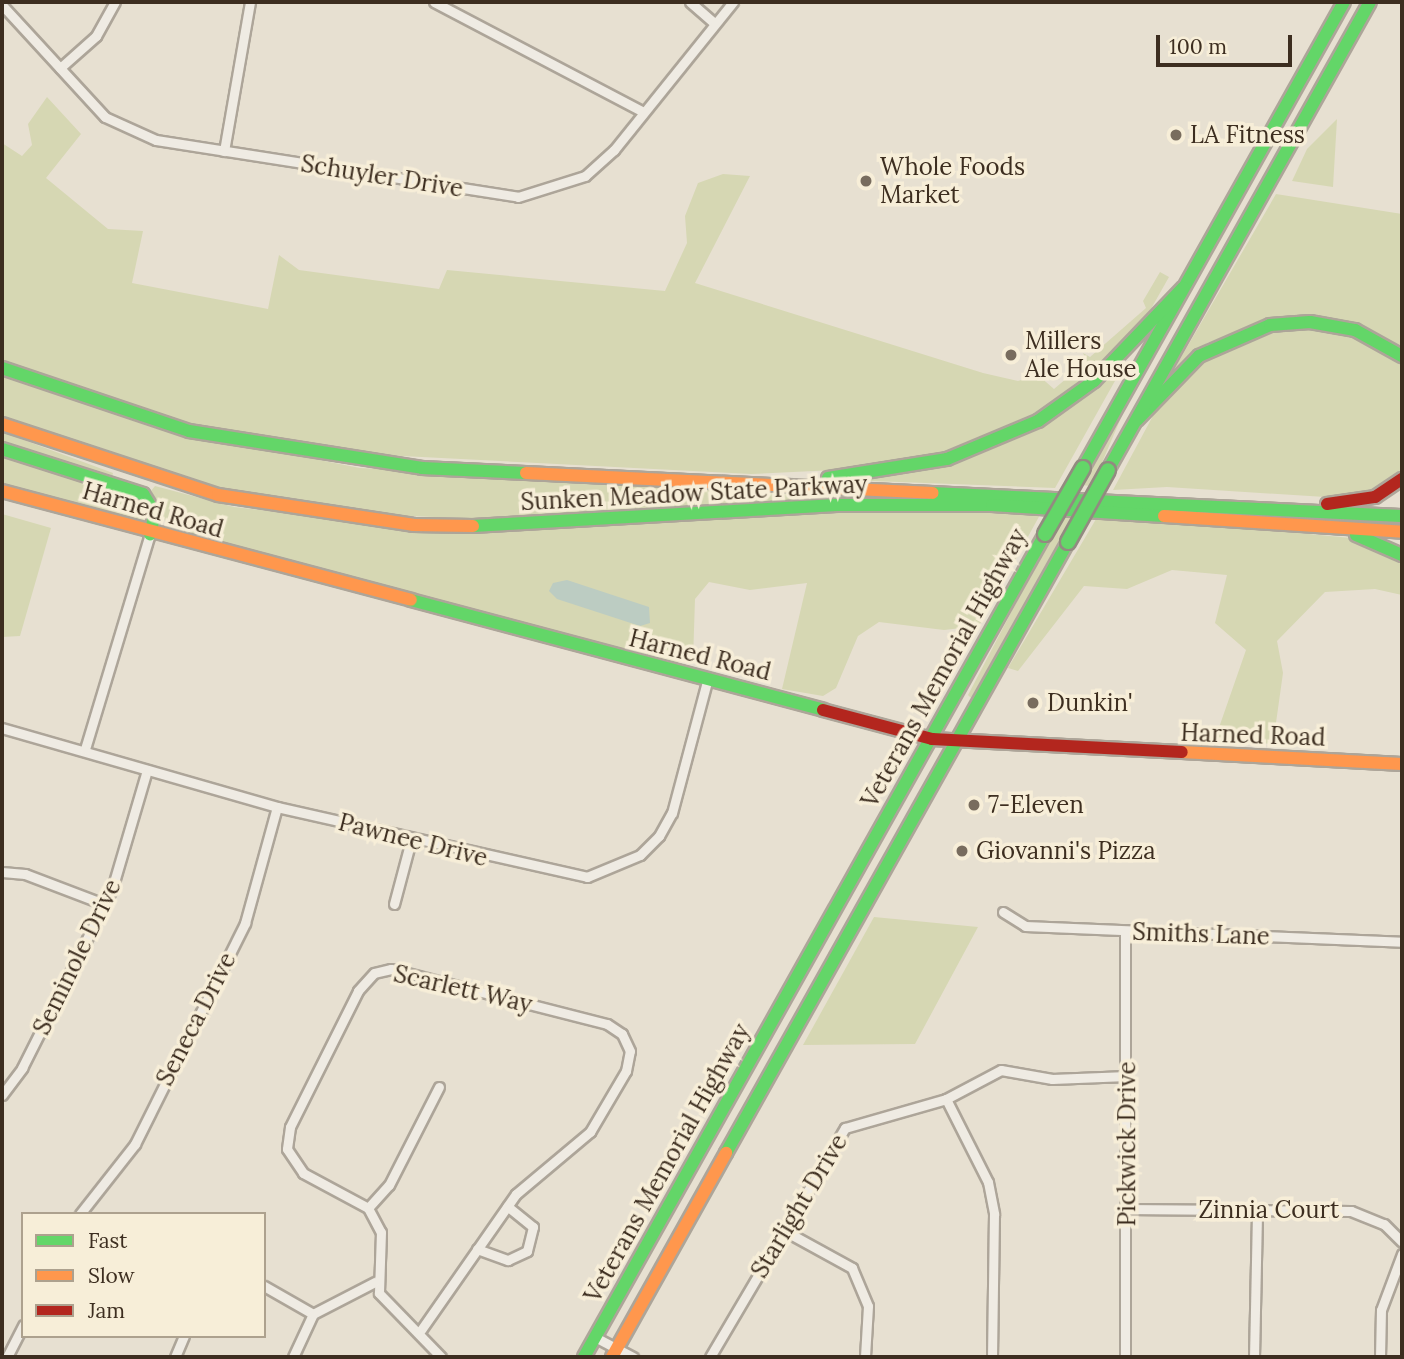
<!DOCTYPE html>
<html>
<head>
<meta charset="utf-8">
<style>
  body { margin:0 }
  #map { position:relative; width:1404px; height:1359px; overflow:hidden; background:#e7e0d1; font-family:Lora,serif }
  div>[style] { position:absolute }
  .green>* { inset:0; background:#d6d7b3 }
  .water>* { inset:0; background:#bcccc2 }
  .roads { filter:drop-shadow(2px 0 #ada599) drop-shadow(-2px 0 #ada599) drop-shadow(0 2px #ada599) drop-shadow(0 -2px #ada599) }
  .street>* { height:9px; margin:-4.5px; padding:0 4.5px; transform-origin:4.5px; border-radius:4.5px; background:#efebe3 }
  .fast>* { height:12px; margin:-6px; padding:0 6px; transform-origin:6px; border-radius:6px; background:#63d668 }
  .slow>* { height:12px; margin:-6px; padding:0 6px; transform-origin:6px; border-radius:6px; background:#ff974d }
  .jam>* { height:12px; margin:-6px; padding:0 6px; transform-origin:6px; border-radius:6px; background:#b3261e }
  .bridges { filter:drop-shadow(2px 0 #928b80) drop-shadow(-2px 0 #928b80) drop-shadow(0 2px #928b80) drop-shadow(0 -2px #928b80) }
  .fast-bridge>* { height:14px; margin:-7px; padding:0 7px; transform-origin:7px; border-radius:7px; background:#63d668 }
  .dots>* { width:19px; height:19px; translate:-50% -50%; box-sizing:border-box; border:4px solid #f7eed8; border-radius:50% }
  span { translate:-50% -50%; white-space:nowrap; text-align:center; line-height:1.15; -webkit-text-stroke:7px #f7eed8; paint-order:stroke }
  .poi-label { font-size:24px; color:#3d2e20 }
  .left { translate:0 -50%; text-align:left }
  .street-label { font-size:24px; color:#3d2e20 }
  .frame { position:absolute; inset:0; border:4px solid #3d2e20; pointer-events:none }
  .legend { position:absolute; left:21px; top:1212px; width:245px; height:126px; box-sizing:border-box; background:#f7eed8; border:2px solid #ada18e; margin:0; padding:9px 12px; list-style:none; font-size:21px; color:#3d2e20 }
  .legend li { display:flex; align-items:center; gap:14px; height:35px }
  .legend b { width:35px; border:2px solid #ada18e }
  .scale { position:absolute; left:1156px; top:35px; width:136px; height:32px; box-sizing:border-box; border:4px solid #3d2e20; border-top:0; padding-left:9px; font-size:21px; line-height:24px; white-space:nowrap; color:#3d2e20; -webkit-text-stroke:5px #f7eed8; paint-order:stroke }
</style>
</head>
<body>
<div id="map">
  <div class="green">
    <div style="clip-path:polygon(47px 97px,81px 134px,46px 178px,108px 229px,143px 231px,132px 283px,268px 309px,279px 255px,299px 270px,439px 289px,447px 270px,665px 291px,687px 243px,685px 216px,698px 183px,723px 174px,750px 176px,695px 283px,983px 373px,1018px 381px,1038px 375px,1054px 389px,1087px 361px,1083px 353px,1090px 357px,1146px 308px,1143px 301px,1160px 272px,1169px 277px,1143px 323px,1116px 354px,1032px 420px,940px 457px,856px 469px,751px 474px,343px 453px,175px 421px,2px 361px,2px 143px,22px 156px,32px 145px,28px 124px)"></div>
    <div style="clip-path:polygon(1337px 119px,1333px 187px,1292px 181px,1307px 149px)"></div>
    <div style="clip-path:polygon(1276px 194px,1402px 214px,1402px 349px,1381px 336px,1264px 322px,1207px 343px,1172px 373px)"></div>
    <div style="clip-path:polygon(1299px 327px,1338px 331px,1402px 361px,1402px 474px,1373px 493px,1341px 498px,1167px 487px,1113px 490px,1162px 399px,1222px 346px,1262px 331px)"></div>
    <div style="clip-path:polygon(1125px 363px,1055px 488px,846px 480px,982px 453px,1037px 428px)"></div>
    <div style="clip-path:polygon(2px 373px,165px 430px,360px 468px,920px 495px,536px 521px,384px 515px,206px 485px,2px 417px)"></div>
    <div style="clip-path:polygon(1135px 385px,1092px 486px,1079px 485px)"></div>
    <div style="clip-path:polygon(2px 432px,113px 473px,112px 477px,2px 442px)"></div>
    <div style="clip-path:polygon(2px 454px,139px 498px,147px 518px,136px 522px,2px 488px)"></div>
    <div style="clip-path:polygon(155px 486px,234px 507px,469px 534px,887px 510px,1041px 513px,979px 626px,944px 630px,879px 622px,858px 636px,836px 688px,823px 696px,782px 689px,807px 583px,750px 590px,709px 582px,695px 599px,693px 661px,676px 662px,169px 529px,151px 491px)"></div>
    <div style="clip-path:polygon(2px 514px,51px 528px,20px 636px,2px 637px)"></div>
    <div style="clip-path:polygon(1099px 514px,1351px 538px,1402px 561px,1402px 595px,1375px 589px,1325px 592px,1277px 641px,1283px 673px,1273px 744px,1215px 739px,1246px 650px,1215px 623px,1227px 575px,1172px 570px,1127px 589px,1084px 586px,1018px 671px,1008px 668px)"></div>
    <div style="clip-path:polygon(1062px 515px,1076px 515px,971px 698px,968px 695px)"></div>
    <div style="clip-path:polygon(874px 917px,978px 927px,915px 1044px,803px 1045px)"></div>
  </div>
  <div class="water">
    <div style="clip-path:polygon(567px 580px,649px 607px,650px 623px,640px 626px,557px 599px,549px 591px,553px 583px)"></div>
  </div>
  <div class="roads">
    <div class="street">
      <div style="left:434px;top:2px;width:235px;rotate:27.7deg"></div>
      <div style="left:690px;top:2px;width:32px;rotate:41deg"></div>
      <div style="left:2px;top:5px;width:152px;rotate:47.4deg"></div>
      <div style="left:105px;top:117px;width:56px;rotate:24.3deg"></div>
      <div style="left:156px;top:140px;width:366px;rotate:8.9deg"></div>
      <div style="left:518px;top:197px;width:70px;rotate:-17.4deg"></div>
      <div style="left:585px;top:176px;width:39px;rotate:-42deg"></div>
      <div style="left:614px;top:150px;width:190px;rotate:-51.2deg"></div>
      <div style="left:60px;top:68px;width:48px;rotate:-41.6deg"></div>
      <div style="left:96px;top:36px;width:39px;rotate:-61deg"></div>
      <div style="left:224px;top:151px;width:151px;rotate:-80.1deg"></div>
      <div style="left:2px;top:728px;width:286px;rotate:16deg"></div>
      <div style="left:277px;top:807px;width:318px;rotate:12.7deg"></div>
      <div style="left:587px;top:877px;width:57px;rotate:-22.5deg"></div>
      <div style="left:640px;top:855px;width:27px;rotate:-45deg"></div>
      <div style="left:659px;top:836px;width:26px;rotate:-61deg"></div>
      <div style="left:672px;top:813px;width:137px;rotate:-75.1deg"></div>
      <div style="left:85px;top:749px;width:225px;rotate:-73.2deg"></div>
      <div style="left:2px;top:872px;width:23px;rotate:5deg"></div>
      <div style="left:25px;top:874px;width:85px;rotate:20.8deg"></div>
      <div style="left:394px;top:904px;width:66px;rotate:-75.1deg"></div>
      <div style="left:1003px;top:912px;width:26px;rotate:32deg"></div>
      <div style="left:1025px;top:926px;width:377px;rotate:2.4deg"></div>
      <div style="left:1125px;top:931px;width:426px;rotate:90deg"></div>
      <div style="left:2px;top:1095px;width:34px;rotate:-53deg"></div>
      <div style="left:22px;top:1068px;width:200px;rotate:-63.3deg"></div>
      <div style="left:112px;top:889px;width:124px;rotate:-73.6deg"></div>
      <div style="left:946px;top:1099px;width:93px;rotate:63.2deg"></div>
      <div style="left:988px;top:1182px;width:33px;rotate:79deg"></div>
      <div style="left:994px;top:1214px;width:143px;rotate:90.8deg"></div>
      <div style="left:368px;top:1208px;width:31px;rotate:-48deg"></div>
      <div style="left:389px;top:1185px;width:110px;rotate:-63deg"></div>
      <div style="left:1126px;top:1209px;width:225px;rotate:0.5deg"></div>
      <div style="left:1351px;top:1211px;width:35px;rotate:22deg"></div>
      <div style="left:1384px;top:1224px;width:25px;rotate:45deg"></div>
      <div style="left:80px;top:1214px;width:89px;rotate:-51.8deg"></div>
      <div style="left:135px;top:1144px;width:247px;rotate:-63.5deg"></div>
      <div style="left:245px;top:923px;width:120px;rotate:-74.6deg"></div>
      <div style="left:783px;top:1230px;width:79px;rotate:28.8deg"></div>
      <div style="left:852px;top:1268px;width:41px;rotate:67.2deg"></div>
      <div style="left:868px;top:1306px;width:51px;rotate:93.4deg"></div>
      <div style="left:477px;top:1249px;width:33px;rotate:20deg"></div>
      <div style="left:508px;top:1260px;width:21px;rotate:-25deg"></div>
      <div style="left:527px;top:1251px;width:25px;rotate:-76deg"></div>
      <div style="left:533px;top:1227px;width:33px;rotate:-141deg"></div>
      <div style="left:264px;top:1286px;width:56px;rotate:29.7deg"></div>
      <div style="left:421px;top:1330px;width:166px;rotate:-55.1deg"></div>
      <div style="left:516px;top:1194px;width:97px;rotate:-40deg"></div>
      <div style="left:590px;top:1132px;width:71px;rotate:-59.5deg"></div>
      <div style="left:626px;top:1071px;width:20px;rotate:-79deg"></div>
      <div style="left:630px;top:1051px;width:19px;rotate:-115deg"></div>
      <div style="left:622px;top:1034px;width:18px;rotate:-146deg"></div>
      <div style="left:607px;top:1024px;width:223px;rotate:-165.7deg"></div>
      <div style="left:391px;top:969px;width:17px;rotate:167deg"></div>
      <div style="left:374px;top:973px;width:24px;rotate:132deg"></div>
      <div style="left:358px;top:991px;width:152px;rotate:116.6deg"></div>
      <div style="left:290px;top:1127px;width:22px;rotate:98deg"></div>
      <div style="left:287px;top:1149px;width:29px;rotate:56deg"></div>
      <div style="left:303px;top:1173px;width:74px;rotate:28.3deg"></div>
      <div style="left:368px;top:1208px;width:27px;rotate:62deg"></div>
      <div style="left:381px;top:1232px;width:61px;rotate:91.9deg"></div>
      <div style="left:379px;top:1293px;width:89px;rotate:45.9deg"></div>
      <div style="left:595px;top:1337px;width:43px;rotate:27.8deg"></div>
      <div style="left:7px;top:1357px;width:36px;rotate:-63deg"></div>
      <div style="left:175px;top:1357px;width:23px;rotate:-67deg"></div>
      <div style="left:293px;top:1357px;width:47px;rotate:-65.1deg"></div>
      <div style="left:313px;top:1314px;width:70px;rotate:-27.3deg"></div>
      <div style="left:710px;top:1357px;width:266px;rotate:-59.5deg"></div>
      <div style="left:845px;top:1128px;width:105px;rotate:-16deg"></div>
      <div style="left:946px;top:1099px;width:62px;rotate:-27.8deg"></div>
      <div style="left:1001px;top:1070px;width:52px;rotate:10deg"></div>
      <div style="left:1052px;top:1079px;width:75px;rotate:-2.3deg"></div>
      <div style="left:1254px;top:1357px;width:147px;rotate:-88.8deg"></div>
      <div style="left:1380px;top:1357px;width:47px;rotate:-88.8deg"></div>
      <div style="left:1381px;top:1310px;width:60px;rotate:-69.4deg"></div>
    </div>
    <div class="fast">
      <div style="left:2px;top:368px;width:197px;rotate:18.6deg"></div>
      <div style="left:189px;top:431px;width:236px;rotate:9deg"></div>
      <div style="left:422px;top:468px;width:104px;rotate:2.8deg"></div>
      <div style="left:1137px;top:420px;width:89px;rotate:-45.9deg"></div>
      <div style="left:1199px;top:356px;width:77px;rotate:-23.6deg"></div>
      <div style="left:1270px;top:325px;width:40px;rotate:-4.3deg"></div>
      <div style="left:1310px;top:322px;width:46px;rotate:10.1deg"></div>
      <div style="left:1355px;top:330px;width:54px;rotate:29deg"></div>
      <div style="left:2px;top:449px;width:148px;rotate:17.7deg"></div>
      <div style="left:143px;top:494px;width:22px;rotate:58deg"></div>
      <div style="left:155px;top:513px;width:22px;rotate:103deg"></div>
      <div style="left:1083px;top:468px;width:534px;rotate:-60.75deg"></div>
      <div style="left:1108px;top:470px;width:536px;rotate:-60.76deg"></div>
      <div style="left:828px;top:478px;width:121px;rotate:-9.1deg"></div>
      <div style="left:947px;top:459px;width:99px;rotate:-22.7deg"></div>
      <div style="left:1038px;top:421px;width:69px;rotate:-35.5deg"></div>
      <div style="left:1094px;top:381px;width:129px;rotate:-46.3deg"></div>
      <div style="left:933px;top:493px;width:470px;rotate:2.8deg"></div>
      <div style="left:473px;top:526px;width:364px;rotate:-3.3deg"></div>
      <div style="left:836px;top:505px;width:156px"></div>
      <div style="left:992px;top:505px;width:172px;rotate:3.7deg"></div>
      <div style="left:1356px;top:535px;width:50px;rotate:23.5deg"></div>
      <div style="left:411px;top:600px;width:426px;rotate:14.9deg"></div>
      <div style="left:726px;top:1153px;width:700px;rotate:-60.76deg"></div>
      <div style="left:584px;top:1357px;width:943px;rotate:-60.74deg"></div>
    </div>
    <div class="slow">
      <div style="left:2px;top:424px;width:227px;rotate:18.2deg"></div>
      <div style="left:218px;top:495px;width:197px;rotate:8.7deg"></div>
      <div style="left:413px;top:525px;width:60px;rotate:1deg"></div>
      <div style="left:526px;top:473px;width:407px;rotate:2.8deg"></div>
      <div style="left:2px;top:491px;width:423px;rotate:14.9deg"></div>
      <div style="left:1164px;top:516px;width:239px;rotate:3.8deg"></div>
      <div style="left:1182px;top:752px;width:220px;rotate:3.1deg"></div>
      <div style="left:612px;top:1357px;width:234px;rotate:-60.8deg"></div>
    </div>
    <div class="jam">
      <div style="left:1327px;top:504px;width:49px;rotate:-8.3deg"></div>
      <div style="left:1375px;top:497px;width:32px;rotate:-34deg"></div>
      <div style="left:823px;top:710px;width:113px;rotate:14.9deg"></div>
      <div style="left:932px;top:739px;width:250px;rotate:3deg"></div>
    </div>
  </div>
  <div class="bridges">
    <div class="fast-bridge">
      <div style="left:1045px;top:534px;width:76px;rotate:-60.1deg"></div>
      <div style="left:1068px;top:542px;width:82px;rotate:-60.9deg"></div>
    </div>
  </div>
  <div class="dots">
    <div style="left:1176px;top:135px;background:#786c5e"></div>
    <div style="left:866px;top:181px;background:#786c5e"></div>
    <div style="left:1011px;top:355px;background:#786c5e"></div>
    <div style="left:1033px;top:703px;background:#786c5e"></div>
    <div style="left:974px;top:805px;background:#786c5e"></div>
    <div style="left:962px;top:851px;background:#786c5e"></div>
  </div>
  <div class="poi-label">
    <span class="left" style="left:1190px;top:135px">LA Fitness</span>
    <span class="left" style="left:880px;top:181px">Whole Foods<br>Market</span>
    <span class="left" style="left:1025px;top:355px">Millers<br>Ale House</span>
    <span class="left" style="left:1047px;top:703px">Dunkin'</span>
    <span class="left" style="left:988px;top:805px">7-Eleven</span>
    <span class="left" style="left:976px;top:851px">Giovanni's Pizza</span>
  </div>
  <div class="street-label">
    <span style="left:382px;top:176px;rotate:9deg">Schuyler Drive</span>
    <span style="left:694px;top:493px;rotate:-3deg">Sunken Meadow State Parkway</span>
    <span style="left:153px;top:510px;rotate:16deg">Harned Road</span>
    <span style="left:700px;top:655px;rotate:14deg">Harned Road</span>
    <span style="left:944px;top:668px;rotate:-61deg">Veterans Memorial Highway</span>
    <span style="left:1253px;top:735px;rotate:2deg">Harned Road</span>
    <span style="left:413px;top:840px;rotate:14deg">Pawnee Drive</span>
    <span style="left:1201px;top:934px;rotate:2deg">Smiths Lane</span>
    <span style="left:77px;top:957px;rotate:-64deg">Seminole Drive</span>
    <span style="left:463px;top:989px;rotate:13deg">Scarlett Way</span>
    <span style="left:196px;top:1019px;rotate:-63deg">Seneca Drive</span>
    <span style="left:1127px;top:1144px;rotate:-90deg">Pickwick Drive</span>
    <span style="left:667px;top:1163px;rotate:-61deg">Veterans Memorial Highway</span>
    <span style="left:799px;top:1206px;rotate:-59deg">Starlight Drive</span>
    <span style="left:1269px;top:1210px">Zinnia Court</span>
  </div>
  <div class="frame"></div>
  <ul class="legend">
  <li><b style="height:9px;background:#63d668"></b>Fast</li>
  <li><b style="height:9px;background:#ff974d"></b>Slow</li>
  <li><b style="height:9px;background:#b3261e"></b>Jam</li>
  </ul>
  <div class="scale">100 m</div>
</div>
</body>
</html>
